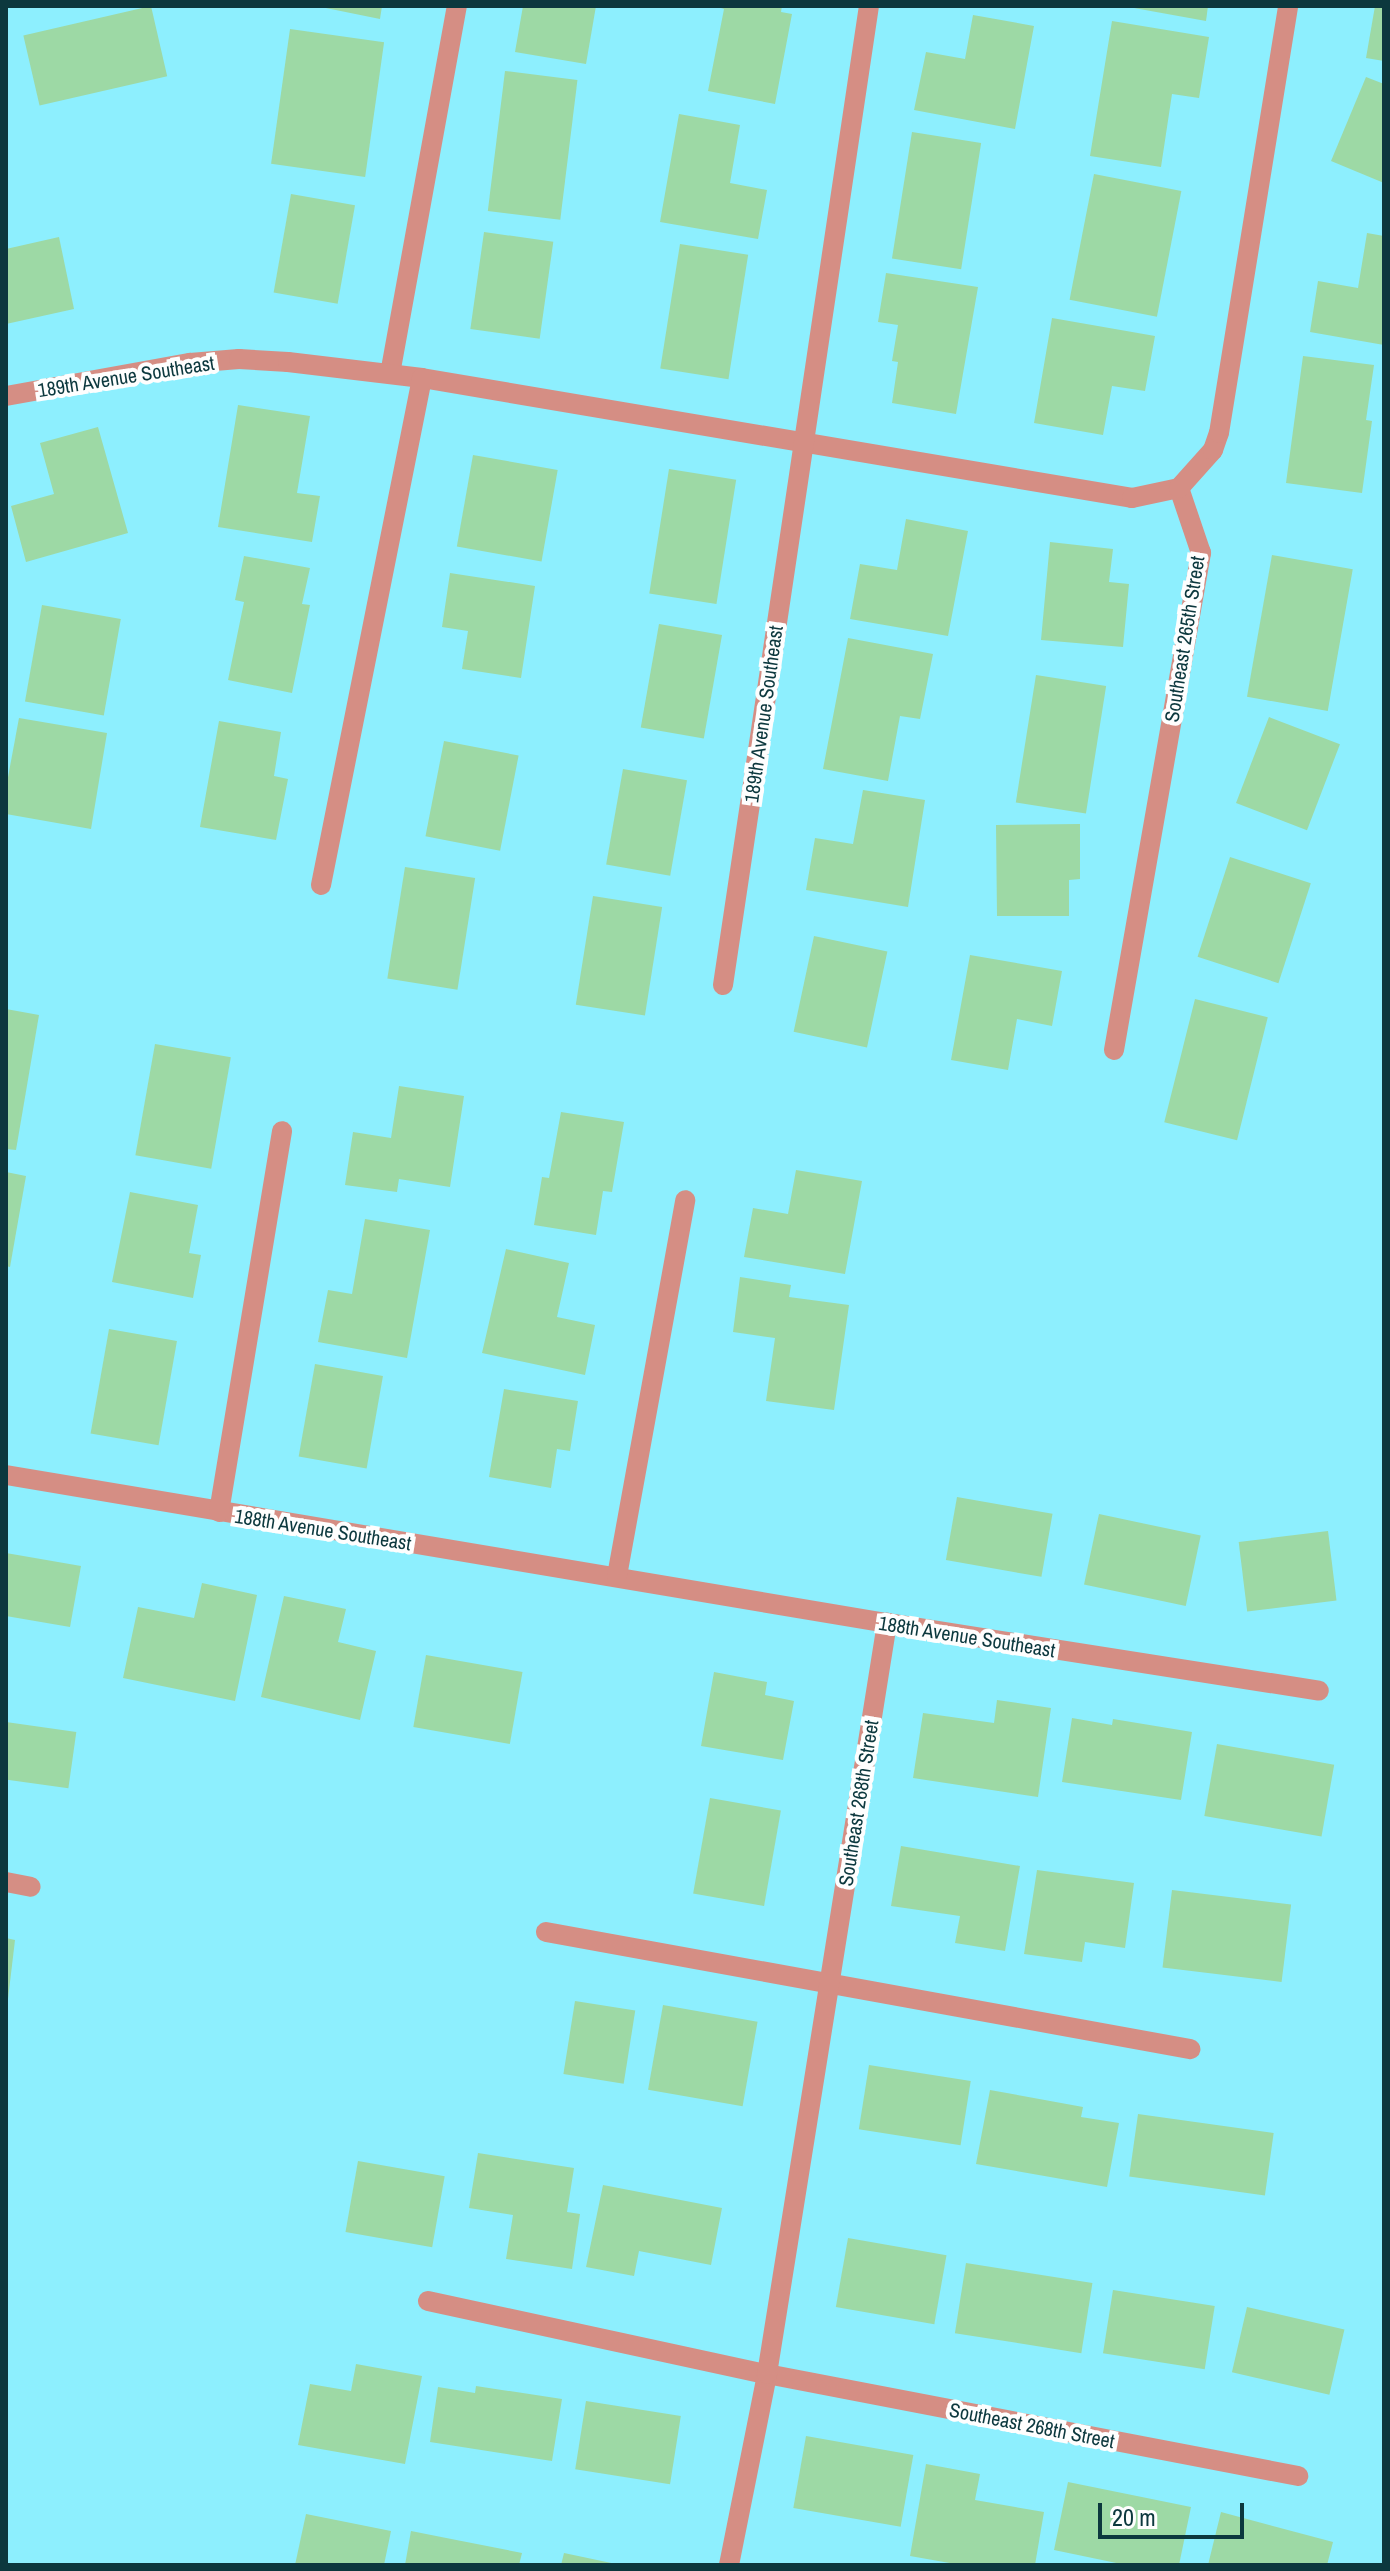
<!DOCTYPE html>
<html>
<head>
<meta charset="utf-8">
<style>
  body { margin:0 }
  #map { position:relative; width:1390px; height:2571px; overflow:hidden; background:#8deffe; font-family:"Archivo Narrow",sans-serif }
  div>[style] { position:absolute }
  .building>* { inset:0; background:#9dd9a5; transform-origin:0 0 }
  .street>* { height:20px; margin:-10px; padding:0 10px; transform-origin:10px; border-radius:10px; background:#d58e84 }
  span { translate:-50% -50%; white-space:nowrap; text-align:center; line-height:1.15; -webkit-text-stroke:8px #fefefe; paint-order:stroke }
  .street-label { font-size:20px; color:#0c383e }
  .frame { position:absolute; inset:0; border:8px solid #0c383e; pointer-events:none }
  .scale { position:absolute; left:1098px; top:2503px; width:146px; height:36px; box-sizing:border-box; border:4px solid #0c383e; border-top:0; padding-left:10px; font-size:24px; line-height:28px; white-space:nowrap; color:#0c383e; -webkit-text-stroke:6px #fefefe; paint-order:stroke }
</style>
</head>
<body>
<div id="map">
  <div class="building">
    <div style="left:151px;top:6px;width:72px;height:131px;rotate:77deg"></div>
    <div style="clip-path:polygon(316px 6px,382px 6px,380px 19px)"></div>
    <div style="clip-path:polygon(523px 6px,596px 6px,586px 64px,515px 52px)"></div>
    <div style="clip-path:polygon(715px 6px,782px 6px,781px 12px,792px 14px,775px 104px,708px 91px,724px 9px)"></div>
    <div style="clip-path:polygon(1123px 6px,1208px 6px,1206px 21px)"></div>
    <div style="clip-path:polygon(1375px 6px,1384px 6px,1384px 61px,1366px 58px)"></div>
    <div style="clip-path:polygon(973px 15px,1034px 26px,1015px 129px,914px 110px,926px 52px,965px 59px)"></div>
    <div style="clip-path:polygon(1112px 21px,1209px 37px,1199px 98px,1172px 94px,1161px 167px,1090px 156px)"></div>
    <div style="left:290px;top:29px;width:95px;height:136px;rotate:8deg"></div>
    <div style="left:505px;top:71px;width:73px;height:141px;rotate:7deg"></div>
    <div style="clip-path:polygon(1366px 77px,1384px 84px,1384px 183px,1331px 161px)"></div>
    <div style="clip-path:polygon(679px 114px,740px 125px,730px 183px,767px 190px,758px 239px,660px 222px)"></div>
    <div style="left:912px;top:132px;width:70px;height:128px;rotate:9deg"></div>
    <div style="left:1094px;top:174px;width:89px;height:128px;rotate:11deg"></div>
    <div style="left:291px;top:194px;width:65px;height:100px;rotate:10deg"></div>
    <div style="left:484px;top:232px;width:70px;height:98px;rotate:8deg"></div>
    <div style="clip-path:polygon(1367px 233px,1384px 236px,1384px 345px,1310px 332px,1318px 281px,1358px 288px)"></div>
    <div style="clip-path:polygon(59px 237px,74px 309px,6px 324px,6px 249px)"></div>
    <div style="left:680px;top:244px;width:69px;height:126px;rotate:9deg"></div>
    <div style="clip-path:polygon(886px 273px,978px 287px,956px 414px,892px 403px,898px 362px,892px 361px,898px 325px,878px 322px)"></div>
    <div style="clip-path:polygon(1052px 318px,1155px 336px,1145px 391px,1112px 386px,1103px 435px,1034px 423px)"></div>
    <div style="clip-path:polygon(1303px 356px,1374px 365px,1366px 420px,1372px 421px,1362px 493px,1286px 483px)"></div>
    <div style="clip-path:polygon(238px 405px,310px 416px,297px 493px,320px 496px,312px 542px,218px 527px)"></div>
    <div style="clip-path:polygon(98px 427px,128px 533px,26px 562px,11px 506px,54px 494px,40px 443px)"></div>
    <div style="left:473px;top:455px;width:86px;height:93px;rotate:10deg"></div>
    <div style="left:669px;top:469px;width:68px;height:126px;rotate:9deg"></div>
    <div style="clip-path:polygon(906px 519px,968px 531px,948px 636px,850px 619px,860px 564px,897px 570px)"></div>
    <div style="clip-path:polygon(1050px 542px,1113px 549px,1109px 582px,1129px 584px,1123px 647px,1041px 640px)"></div>
    <div style="left:1272px;top:555px;width:82px;height:144px;rotate:10deg"></div>
    <div style="clip-path:polygon(244px 556px,310px 568px,302px 604px,310px 605px,292px 693px,228px 680px,244px 602px,235px 600px)"></div>
    <div style="clip-path:polygon(450px 573px,535px 586px,521px 678px,462px 669px,468px 631px,442px 627px)"></div>
    <div style="left:42px;top:605px;width:80px;height:98px;rotate:10deg"></div>
    <div style="left:659px;top:624px;width:64px;height:105px;rotate:10deg"></div>
    <div style="clip-path:polygon(848px 638px,933px 654px,920px 719px,900px 716px,888px 781px,823px 769px)"></div>
    <div style="left:1036px;top:675px;width:71px;height:129px;rotate:9deg"></div>
    <div style="left:1269px;top:717px;width:76px;height:92px;rotate:21deg"></div>
    <div style="clip-path:polygon(19px 718px,107px 733px,91px 829px,6px 814px,6px 788px)"></div>
    <div style="clip-path:polygon(219px 721px,281px 732px,274px 776px,288px 779px,276px 840px,200px 827px)"></div>
    <div style="left:444px;top:741px;width:76px;height:97px;rotate:11deg"></div>
    <div style="left:623px;top:769px;width:65px;height:97px;rotate:10deg"></div>
    <div style="clip-path:polygon(863px 790px,925px 800px,908px 907px,806px 890px,815px 838px,853px 844px)"></div>
    <div style="clip-path:polygon(1080px 824px,1080px 879px,1069px 880px,1069px 916px,997px 916px,996px 825px)"></div>
    <div style="left:1230px;top:857px;width:85px;height:105px;rotate:18deg"></div>
    <div style="left:405px;top:867px;width:71px;height:113px;rotate:9deg"></div>
    <div style="left:593px;top:896px;width:70px;height:110px;rotate:9deg"></div>
    <div style="left:814px;top:936px;width:75px;height:98px;rotate:12deg"></div>
    <div style="clip-path:polygon(970px 955px,1062px 971px,1052px 1026px,1017px 1019px,1008px 1070px,951px 1060px)"></div>
    <div style="left:1195px;top:999px;width:75px;height:127px;rotate:14deg"></div>
    <div style="clip-path:polygon(6px 1009px,39px 1015px,16px 1150px,6px 1149px)"></div>
    <div style="left:155px;top:1044px;width:77px;height:113px;rotate:10deg"></div>
    <div style="clip-path:polygon(399px 1086px,464px 1096px,450px 1187px,399px 1179px,397px 1192px,345px 1185px,353px 1132px,391px 1138px)"></div>
    <div style="clip-path:polygon(561px 1112px,624px 1122px,612px 1192px,603px 1191px,596px 1235px,534px 1225px,542px 1177px,549px 1178px)"></div>
    <div style="clip-path:polygon(796px 1170px,862px 1181px,845px 1274px,744px 1257px,753px 1208px,788px 1214px)"></div>
    <div style="clip-path:polygon(6px 1172px,26px 1176px,10px 1267px,6px 1266px)"></div>
    <div style="clip-path:polygon(130px 1192px,198px 1205px,189px 1253px,201px 1255px,193px 1298px,112px 1282px)"></div>
    <div style="clip-path:polygon(365px 1219px,430px 1230px,407px 1358px,318px 1342px,328px 1290px,352px 1294px)"></div>
    <div style="clip-path:polygon(506px 1249px,569px 1263px,557px 1317px,595px 1325px,585px 1375px,482px 1353px)"></div>
    <div style="clip-path:polygon(740px 1277px,791px 1285px,789px 1297px,849px 1305px,834px 1410px,766px 1401px,775px 1338px,733px 1332px)"></div>
    <div style="left:109px;top:1329px;width:69px;height:106px;rotate:10deg"></div>
    <div style="left:315px;top:1364px;width:69px;height:94px;rotate:10deg"></div>
    <div style="clip-path:polygon(504px 1389px,578px 1401px,570px 1451px,557px 1449px,551px 1488px,489px 1477px)"></div>
    <div style="left:957px;top:1497px;width:97px;height:64px;rotate:10deg"></div>
    <div style="left:1099px;top:1514px;width:104px;height:72px;rotate:12deg"></div>
    <div style="left:1328px;top:1531px;width:70px;height:90px;rotate:83deg"></div>
    <div style="clip-path:polygon(6px 1553px,81px 1566px,70px 1627px,6px 1616px)"></div>
    <div style="clip-path:polygon(202px 1583px,257px 1595px,235px 1701px,123px 1678px,138px 1607px,194px 1618px)"></div>
    <div style="clip-path:polygon(284px 1596px,346px 1609px,338px 1642px,376px 1651px,360px 1720px,261px 1697px)"></div>
    <div style="left:426px;top:1655px;width:98px;height:73px;rotate:10deg"></div>
    <div style="clip-path:polygon(714px 1672px,767px 1682px,765px 1695px,794px 1701px,783px 1760px,701px 1746px)"></div>
    <div style="clip-path:polygon(997px 1700px,1051px 1708px,1038px 1797px,913px 1778px,923px 1713px,994px 1723px)"></div>
    <div style="clip-path:polygon(1072px 1718px,1112px 1725px,1113px 1719px,1192px 1732px,1181px 1800px,1062px 1782px)"></div>
    <div style="left:6px;top:1722px;width:71px;height:57px;rotate:8deg"></div>
    <div style="left:1217px;top:1744px;width:119px;height:73px;rotate:10deg"></div>
    <div style="left:710px;top:1798px;width:72px;height:97px;rotate:10deg"></div>
    <div style="clip-path:polygon(901px 1846px,1020px 1866px,1005px 1951px,955px 1943px,960px 1916px,891px 1906px)"></div>
    <div style="clip-path:polygon(1037px 1870px,1134px 1883px,1125px 1948px,1085px 1942px,1082px 1962px,1024px 1954px)"></div>
    <div style="left:1172px;top:1890px;width:120px;height:78px;rotate:7deg"></div>
    <div style="clip-path:polygon(6px 1938px,15px 1940px,8px 1999px,6px 1999px)"></div>
    <div style="left:575px;top:2001px;width:61px;height:74px;rotate:9deg"></div>
    <div style="left:663px;top:2005px;width:96px;height:86px;rotate:10deg"></div>
    <div style="left:869px;top:2065px;width:103px;height:65px;rotate:9deg"></div>
    <div style="clip-path:polygon(990px 2090px,1083px 2107px,1081px 2117px,1119px 2123px,1107px 2187px,976px 2164px)"></div>
    <div style="left:1138px;top:2114px;width:137px;height:63px;rotate:8deg"></div>
    <div style="clip-path:polygon(478px 2153px,574px 2168px,567px 2212px,580px 2214px,572px 2269px,506px 2259px,513px 2215px,469px 2208px)"></div>
    <div style="left:358px;top:2161px;width:88px;height:72px;rotate:10deg"></div>
    <div style="clip-path:polygon(603px 2185px,722px 2208px,711px 2265px,639px 2251px,634px 2276px,586px 2267px)"></div>
    <div style="left:848px;top:2238px;width:100px;height:70px;rotate:10deg"></div>
    <div style="left:966px;top:2263px;width:128px;height:71px;rotate:9deg"></div>
    <div style="left:1113px;top:2290px;width:103px;height:64px;rotate:9deg"></div>
    <div style="left:1247px;top:2307px;width:100px;height:67px;rotate:13deg"></div>
    <div style="clip-path:polygon(356px 2364px,422px 2376px,405px 2464px,298px 2445px,310px 2384px,351px 2391px)"></div>
    <div style="clip-path:polygon(476px 2386px,562px 2399px,552px 2461px,430px 2442px,438px 2387px,475px 2393px)"></div>
    <div style="left:586px;top:2401px;width:96px;height:69px;rotate:9deg"></div>
    <div style="left:806px;top:2436px;width:109px;height:73px;rotate:10deg"></div>
    <div style="clip-path:polygon(926px 2464px,980px 2474px,975px 2500px,1044px 2512px,1035px 2565px,961px 2565px,910px 2556px)"></div>
    <div style="clip-path:polygon(1068px 2482px,1191px 2507px,1179px 2565px,1126px 2565px,1054px 2550px)"></div>
    <div style="clip-path:polygon(1221px 2512px,1333px 2542px,1327px 2565px,1208px 2565px)"></div>
    <div style="clip-path:polygon(306px 2514px,391px 2531px,384px 2565px,295px 2565px)"></div>
    <div style="clip-path:polygon(411px 2531px,522px 2553px,519px 2565px,405px 2565px)"></div>
    <div style="clip-path:polygon(564px 2553px,616px 2564px,616px 2565px,561px 2565px)"></div>
  </div>
  <div class="street">
    <div style="left:390px;top:374px;width:374px;rotate:-79.7deg"></div>
    <div style="left:6px;top:396px;width:187px;rotate:-10.2deg"></div>
    <div style="left:190px;top:363px;width:49px;rotate:-4.7deg"></div>
    <div style="left:239px;top:359px;width:49px;rotate:3.5deg"></div>
    <div style="left:288px;top:362px;width:135px;rotate:6.8deg"></div>
    <div style="left:422px;top:378px;width:720px;rotate:9.59deg"></div>
    <div style="left:1132px;top:498px;width:48px;rotate:-12deg"></div>
    <div style="left:321px;top:885px;width:517px;rotate:-78.73deg"></div>
    <div style="left:723px;top:985px;width:990px;rotate:-81.52deg"></div>
    <div style="left:1114px;top:1050px;width:505px;rotate:-80.07deg"></div>
    <div style="left:1201px;top:553px;width:69px;rotate:-108.7deg"></div>
    <div style="left:1179px;top:488px;width:51px;rotate:-48.2deg"></div>
    <div style="left:1213px;top:450px;width:18px;rotate:-71deg"></div>
    <div style="left:1219px;top:433px;width:433px;rotate:-80.8deg"></div>
    <div style="left:6px;top:1475px;width:893px;rotate:9.54deg"></div>
    <div style="left:887px;top:1623px;width:437px;rotate:8.9deg"></div>
    <div style="left:219px;top:1512px;width:386px;rotate:-80.6deg"></div>
    <div style="left:617px;top:1576px;width:382px;rotate:-79.7deg"></div>
    <div style="left:6px;top:1882px;width:25px;rotate:11deg"></div>
    <div style="left:546px;top:1932px;width:655px;rotate:10.3deg"></div>
    <div style="left:428px;top:2301px;width:347px;rotate:12.2deg"></div>
    <div style="left:767px;top:2374px;width:541px;rotate:10.87deg"></div>
    <div style="left:729px;top:2565px;width:195px;rotate:-78.7deg"></div>
    <div style="left:767px;top:2374px;width:761px;rotate:-80.92deg"></div>
  </div>
  <div class="street-label">
    <span style="left:126px;top:376px;rotate:-9deg">189th Avenue Southeast</span>
    <span style="left:1184px;top:639px;rotate:-81deg">Southeast 265th Street</span>
    <span style="left:763px;top:714px;rotate:-82deg">189th Avenue Southeast</span>
    <span style="left:323px;top:1529px;rotate:9deg">188th Avenue Southeast</span>
    <span style="left:967px;top:1636px;rotate:9deg">188th Avenue Southeast</span>
    <span style="left:858px;top:1803px;rotate:-81deg">Southeast 268th Street</span>
    <span style="left:1032px;top:2425px;rotate:11deg">Southeast 268th Street</span>
  </div>
  <div class="frame"></div>
  <div class="scale">20 m</div>
</div>
</body>
</html>
